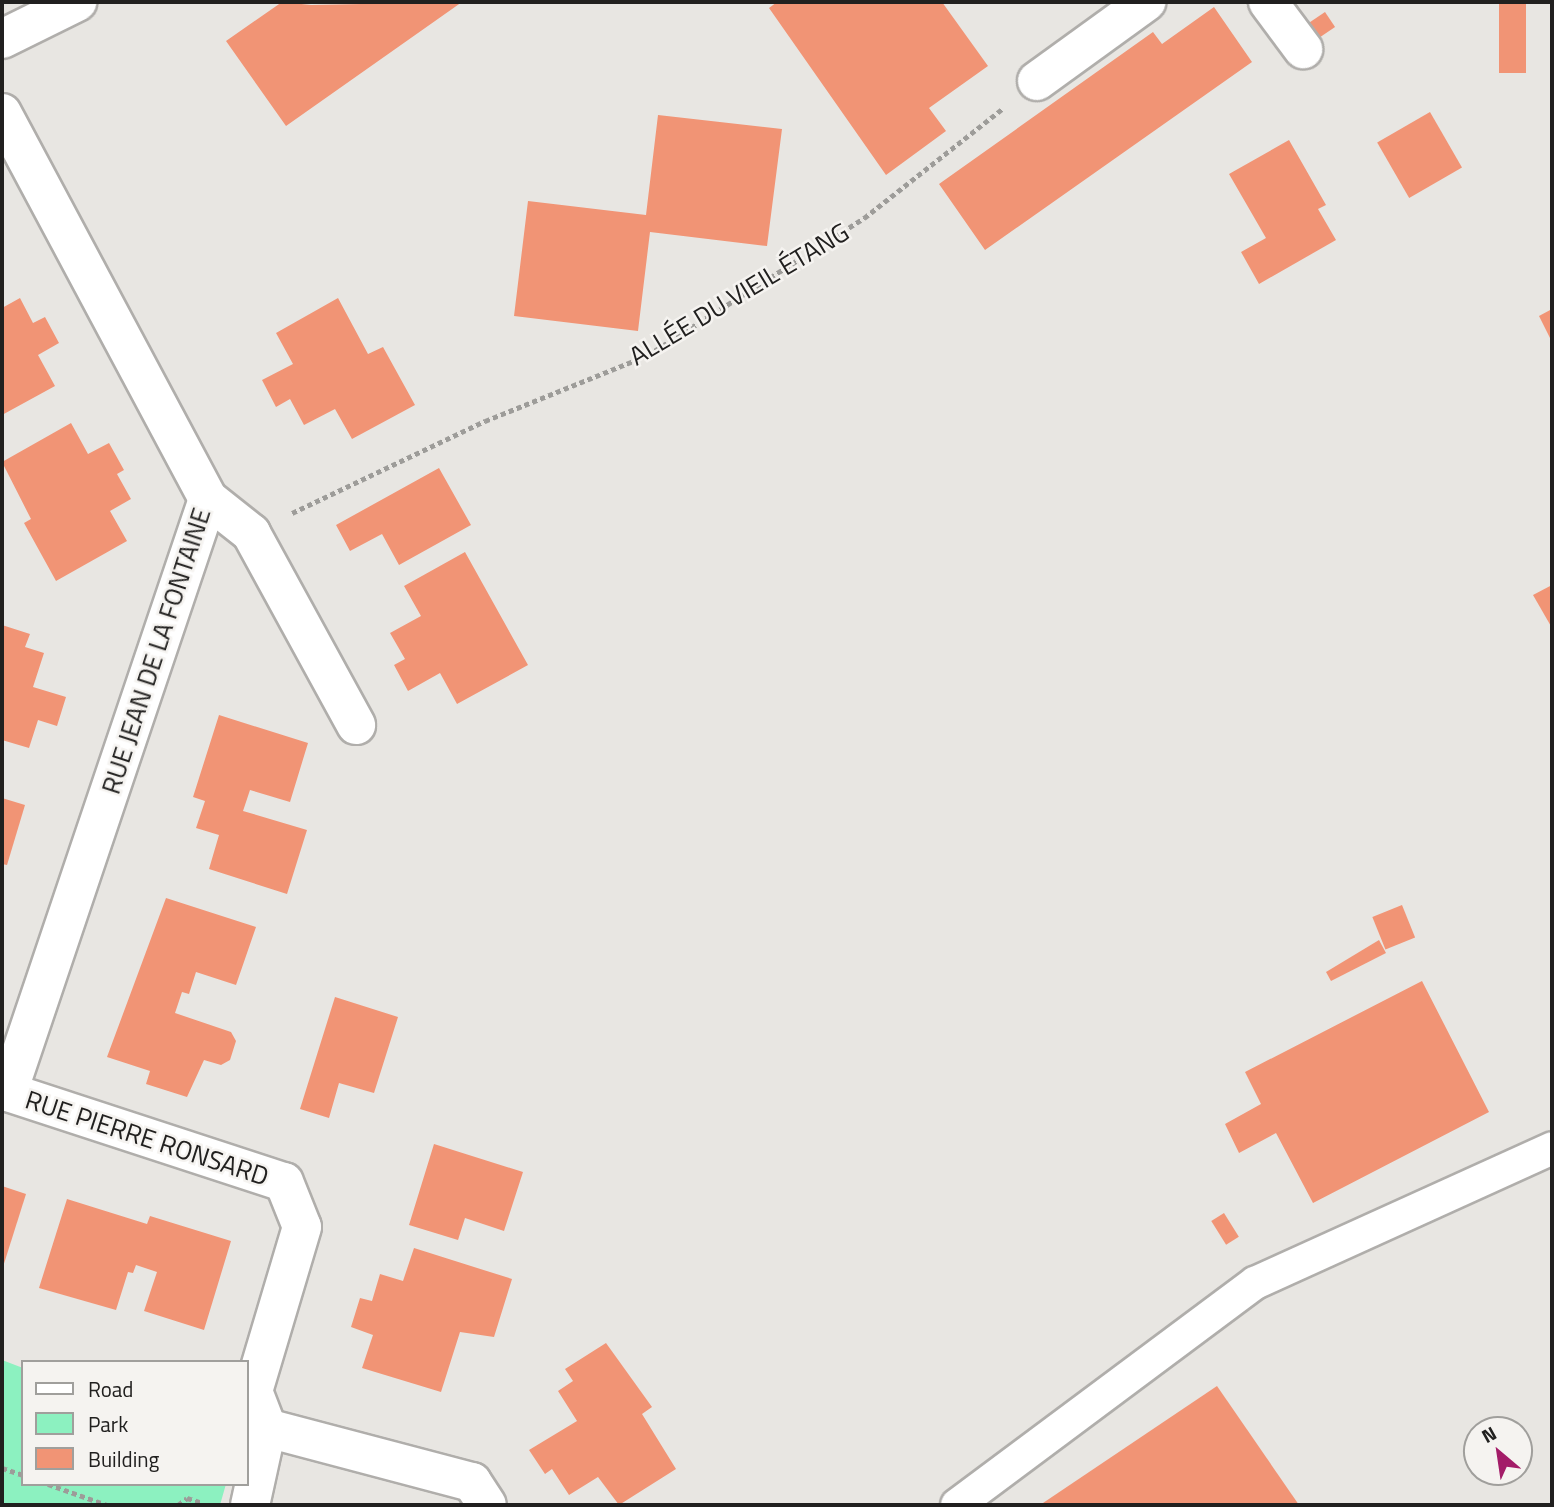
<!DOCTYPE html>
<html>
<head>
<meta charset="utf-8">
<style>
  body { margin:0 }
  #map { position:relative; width:1554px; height:1507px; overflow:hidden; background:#e8e6e2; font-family:"Titillium Web",sans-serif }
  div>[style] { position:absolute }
  .green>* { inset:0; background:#8cf1c0 }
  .building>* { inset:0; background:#f19475; transform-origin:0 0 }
  .path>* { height:4.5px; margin-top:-2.25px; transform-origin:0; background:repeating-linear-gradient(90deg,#9d9c99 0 5px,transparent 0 8.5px) }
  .roads { filter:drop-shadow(2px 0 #b0aeab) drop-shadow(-2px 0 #b0aeab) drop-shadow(0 2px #b0aeab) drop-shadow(0 -2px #b0aeab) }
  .lane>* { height:32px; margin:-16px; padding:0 16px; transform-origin:16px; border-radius:16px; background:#fff }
  .street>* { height:38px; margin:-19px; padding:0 19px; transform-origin:19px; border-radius:19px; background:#fff }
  span { translate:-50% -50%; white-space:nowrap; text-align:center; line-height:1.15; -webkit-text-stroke:5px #f5f3f0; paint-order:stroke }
  .street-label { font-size:26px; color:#21201f }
  .frame { position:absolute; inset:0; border:4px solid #21201f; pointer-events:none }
  .legend { position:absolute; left:21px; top:1360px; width:228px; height:126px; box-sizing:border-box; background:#f5f3f0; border:2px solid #a09f9c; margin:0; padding:9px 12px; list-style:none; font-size:21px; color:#21201f }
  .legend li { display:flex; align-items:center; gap:14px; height:35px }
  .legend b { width:35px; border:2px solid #a09f9c }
  .north { position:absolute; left:1463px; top:1416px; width:70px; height:70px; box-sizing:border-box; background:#f5f3f0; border:2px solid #a09f9c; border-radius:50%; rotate:331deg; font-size:19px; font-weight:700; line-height:28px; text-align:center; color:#21201f }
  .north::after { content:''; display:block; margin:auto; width:24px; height:32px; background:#a31c68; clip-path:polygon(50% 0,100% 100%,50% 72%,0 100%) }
</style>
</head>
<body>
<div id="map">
  <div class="green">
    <div style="clip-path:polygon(2px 1360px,23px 1368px,23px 1484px,226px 1484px,220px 1505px,2px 1505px)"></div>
  </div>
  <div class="building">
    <div style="clip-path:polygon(282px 2px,311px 5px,462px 2px,286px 126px,226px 41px)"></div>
    <div style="clip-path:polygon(777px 2px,942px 2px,988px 66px,929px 108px,946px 131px,886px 175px,769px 8px)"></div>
    <div style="left:1499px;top:2px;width:27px;height:71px"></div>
    <div style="clip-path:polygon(1214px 7px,1252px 62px,985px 250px,939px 184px,1153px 32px,1162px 44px)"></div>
    <div style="left:1325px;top:12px;width:18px;height:21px;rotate:56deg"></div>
    <div style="left:1430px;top:112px;width:64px;height:61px;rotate:60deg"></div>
    <div style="clip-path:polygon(658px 115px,782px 129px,767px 246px,650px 232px,638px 331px,514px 316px,528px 201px,646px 215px)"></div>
    <div style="clip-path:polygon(1289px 140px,1326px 205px,1318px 209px,1336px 240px,1259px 284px,1241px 252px,1266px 238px,1229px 174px)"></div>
    <div style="clip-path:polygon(20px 298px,33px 323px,45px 317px,59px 343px,38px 355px,55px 386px,2px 415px,2px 308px)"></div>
    <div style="clip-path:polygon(338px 298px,368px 354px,383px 347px,415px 405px,352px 439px,335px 409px,304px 425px,290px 399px,276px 407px,262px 380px,293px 364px,276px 333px)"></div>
    <div style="clip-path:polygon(1552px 309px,1552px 342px,1539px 316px)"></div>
    <div style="clip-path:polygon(71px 423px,88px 454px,109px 443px,124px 470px,117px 474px,131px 499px,110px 511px,127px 541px,56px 581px,24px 523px,31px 519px,2px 462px)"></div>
    <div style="clip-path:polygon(439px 468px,471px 525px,399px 565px,382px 534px,350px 551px,336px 525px)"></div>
    <div style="clip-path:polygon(465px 552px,528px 665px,457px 704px,440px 673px,408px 691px,394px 665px,405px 659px,390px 633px,421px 616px,404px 586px)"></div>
    <div style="clip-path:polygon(1552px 585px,1552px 628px,1533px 595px)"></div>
    <div style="clip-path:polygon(2px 625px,30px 634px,25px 647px,44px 653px,33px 687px,66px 697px,57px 726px,38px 720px,29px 748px,2px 740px)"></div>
    <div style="clip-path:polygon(219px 715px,308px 743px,290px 802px,250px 790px,243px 811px,307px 830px,287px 894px,209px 869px,219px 835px,196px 828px,205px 801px,193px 797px)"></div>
    <div style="clip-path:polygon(2px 798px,25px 805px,7px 865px,2px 864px)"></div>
    <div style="clip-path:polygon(166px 898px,256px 927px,236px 985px,196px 972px,189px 994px,182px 992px,175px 1013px,231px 1032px,236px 1041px,230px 1060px,221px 1065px,204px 1060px,187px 1097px,146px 1084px,150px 1071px,107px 1057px)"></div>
    <div style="left:1402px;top:905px;width:35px;height:32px;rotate:68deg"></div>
    <div style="clip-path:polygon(1379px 940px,1386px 953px,1331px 981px,1326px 972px)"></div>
    <div style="clip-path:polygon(1422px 981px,1489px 1112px,1313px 1203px,1276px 1133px,1239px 1153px,1225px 1124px,1261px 1104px,1245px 1072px)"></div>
    <div style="clip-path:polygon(335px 997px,398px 1017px,374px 1093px,339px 1083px,329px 1118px,300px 1109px)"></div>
    <div style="clip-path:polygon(434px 1144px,523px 1172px,504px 1231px,465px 1218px,458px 1240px,409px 1225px)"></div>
    <div style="clip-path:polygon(2px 1186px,26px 1194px,2px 1270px)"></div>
    <div style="clip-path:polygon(67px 1199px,147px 1224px,150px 1216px,231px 1241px,204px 1330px,144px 1311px,157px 1272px,136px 1265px,133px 1273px,128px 1272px,116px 1310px,39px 1288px)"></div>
    <div style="left:1224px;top:1213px;width:28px;height:15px;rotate:58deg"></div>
    <div style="clip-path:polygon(414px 1248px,512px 1279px,494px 1337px,460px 1332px,441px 1392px,362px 1368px,373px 1335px,351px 1327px,360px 1298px,372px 1301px,380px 1274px,403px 1281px)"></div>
    <div style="clip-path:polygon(606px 1343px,652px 1407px,642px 1414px,676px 1469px,619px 1505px,598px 1477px,569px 1495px,552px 1469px,545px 1474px,529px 1450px,577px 1421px,558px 1391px,573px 1381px,565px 1369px)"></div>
    <div style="clip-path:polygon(1217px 1386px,1299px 1505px,1040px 1505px)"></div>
  </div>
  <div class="path">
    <div style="left:292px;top:513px;width:214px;rotate:-25.5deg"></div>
    <div style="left:485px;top:421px;width:176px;rotate:-22deg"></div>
    <div style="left:648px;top:355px;width:256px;rotate:-32.4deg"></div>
    <div style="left:864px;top:218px;width:176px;rotate:-38.3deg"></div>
    <div style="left:2px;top:1468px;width:22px;rotate:18deg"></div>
    <div style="left:48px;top:1484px;width:63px;rotate:19.6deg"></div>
    <div style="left:178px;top:1505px;width:11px;rotate:-38deg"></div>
    <div style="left:187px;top:1498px;width:16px;rotate:18deg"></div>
  </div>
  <div class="roads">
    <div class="lane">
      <div style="left:957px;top:1505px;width:372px;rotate:-36.7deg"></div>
      <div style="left:1255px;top:1283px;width:326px;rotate:-24.4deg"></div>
    </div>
    <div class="street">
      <div style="left:1268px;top:2px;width:59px;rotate:53.3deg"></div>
      <div style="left:2px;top:39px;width:84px;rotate:-26.3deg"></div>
      <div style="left:1037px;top:81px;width:135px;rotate:-35.9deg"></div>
      <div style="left:2px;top:113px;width:438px;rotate:61.9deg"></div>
      <div style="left:208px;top:499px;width:626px;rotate:108.64deg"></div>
      <div style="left:8px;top:1092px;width:6px;rotate:-162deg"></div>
      <div style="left:208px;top:499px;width:55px;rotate:38.3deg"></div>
      <div style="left:251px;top:533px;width:219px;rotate:61.3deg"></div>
      <div style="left:8px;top:1092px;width:290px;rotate:18.1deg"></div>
      <div style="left:284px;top:1182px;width:48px;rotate:68.2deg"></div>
      <div style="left:302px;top:1227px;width:171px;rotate:106.6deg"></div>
      <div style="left:253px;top:1391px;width:40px;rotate:69deg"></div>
      <div style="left:267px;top:1428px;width:79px;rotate:102.4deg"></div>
      <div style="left:267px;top:1428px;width:212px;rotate:14.8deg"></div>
      <div style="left:472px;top:1482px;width:27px;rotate:57deg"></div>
    </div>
  </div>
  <div class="street-label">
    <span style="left:739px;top:294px;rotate:-31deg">ALLÉE DU VIEIL ÉTANG</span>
    <span style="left:156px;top:651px;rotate:-72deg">RUE JEAN DE LA FONTAINE</span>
    <span style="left:147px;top:1138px;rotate:18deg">RUE PIERRE RONSARD</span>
  </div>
  <div class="frame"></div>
  <ul class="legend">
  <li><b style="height:9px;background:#fff"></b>Road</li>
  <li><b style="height:19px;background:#8cf1c0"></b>Park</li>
  <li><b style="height:19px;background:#f19475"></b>Building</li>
  </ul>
  <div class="north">N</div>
</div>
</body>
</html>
